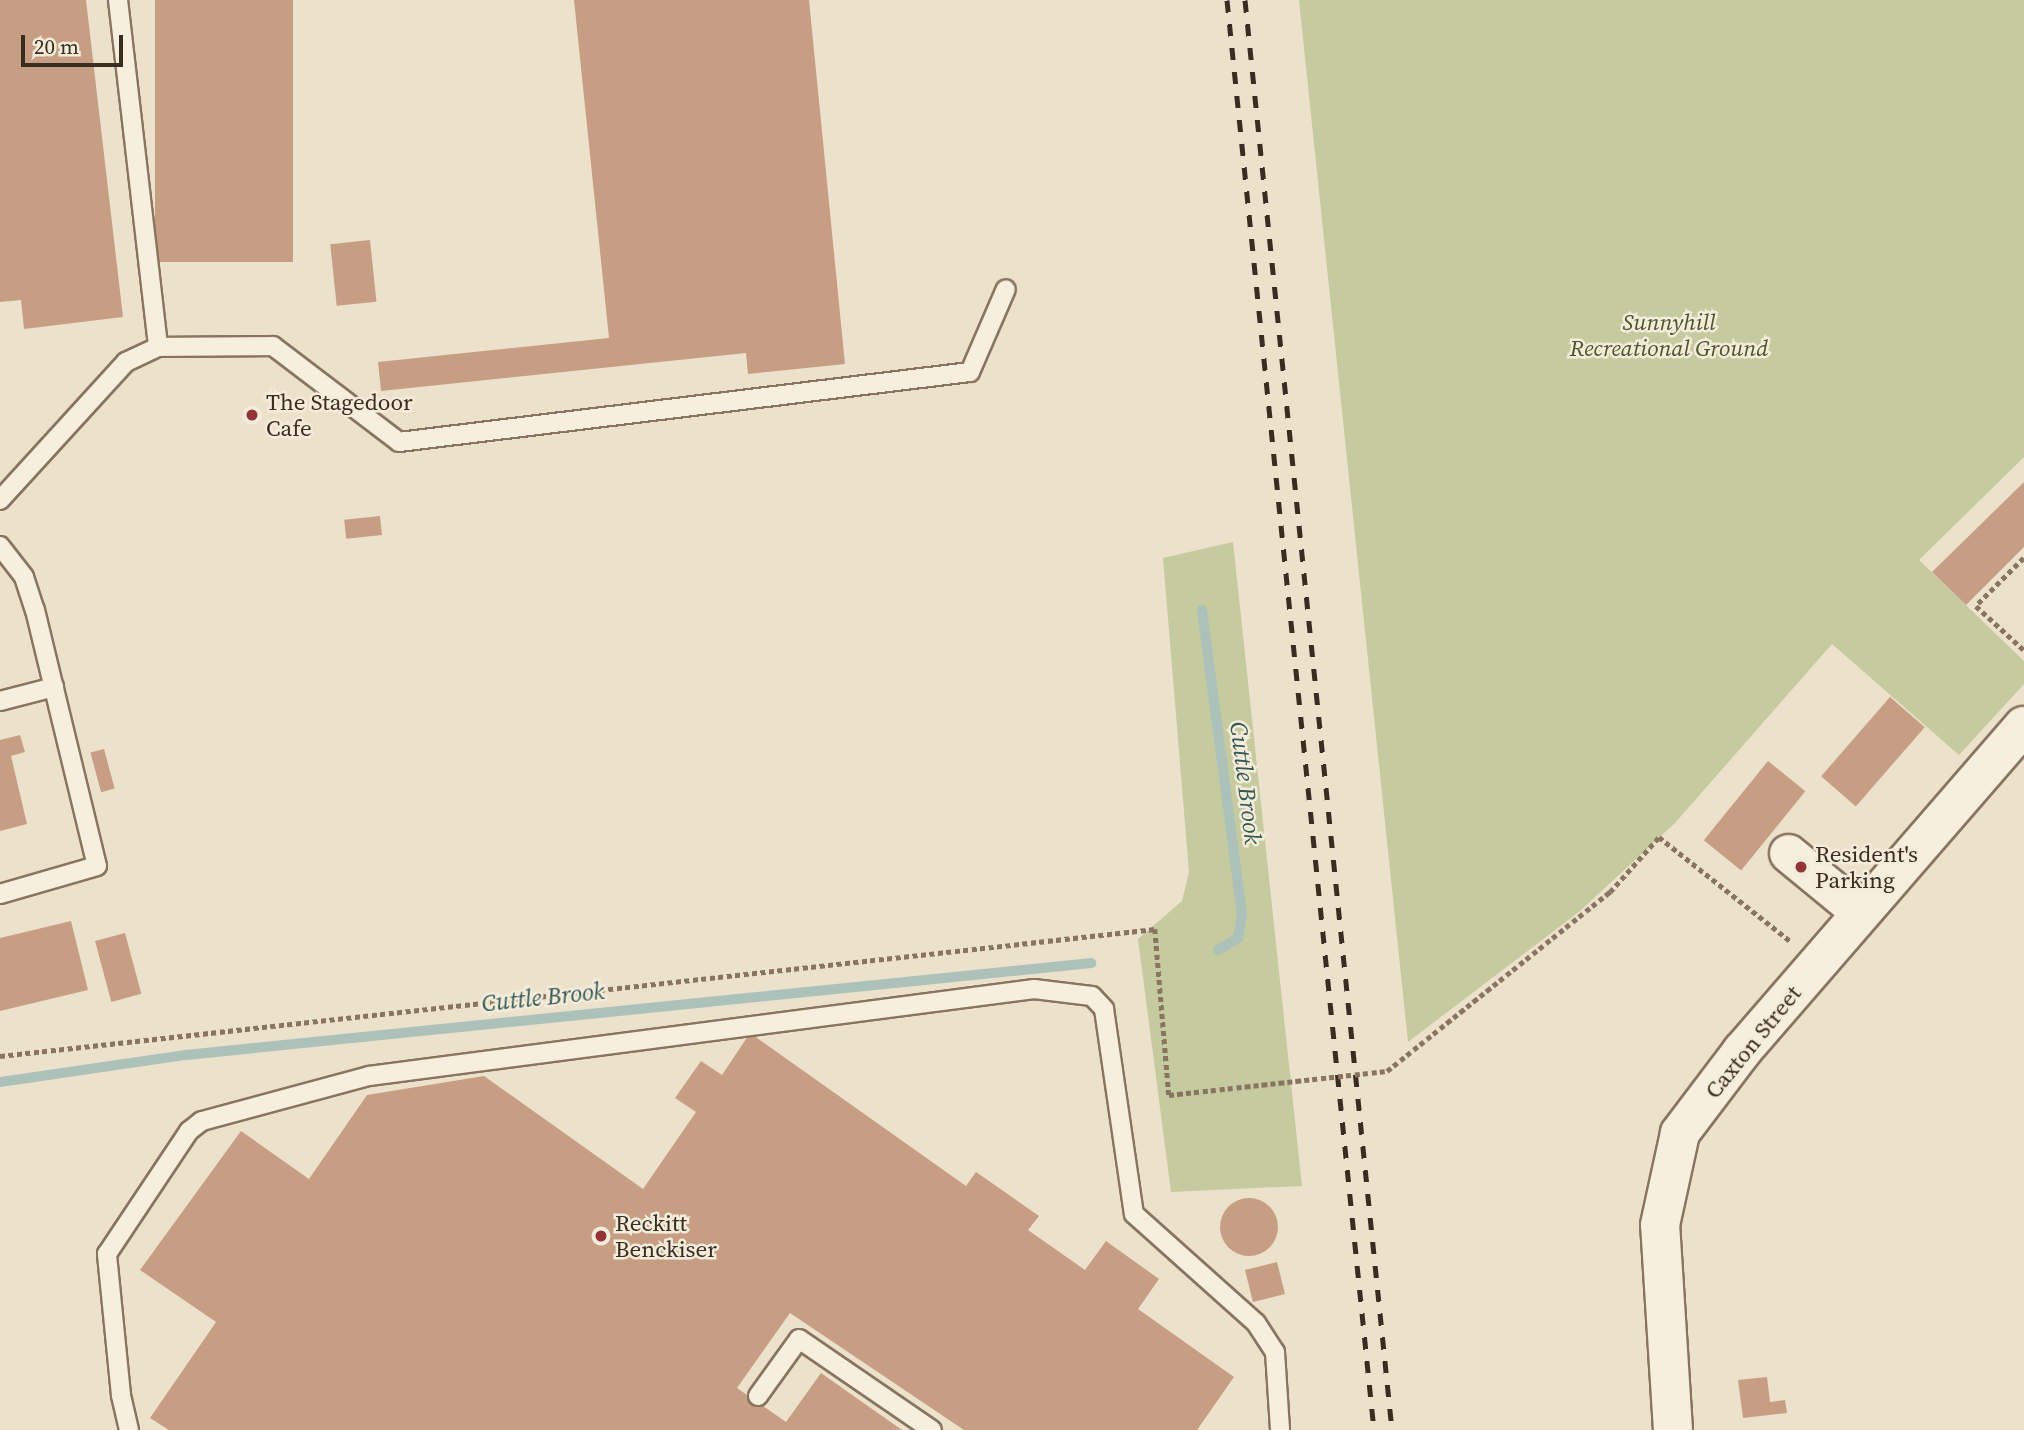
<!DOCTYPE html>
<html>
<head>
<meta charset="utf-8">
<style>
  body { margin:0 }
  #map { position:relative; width:2024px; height:1430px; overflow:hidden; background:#ece1cb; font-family:"Source Serif 4",serif }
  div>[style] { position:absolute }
  .green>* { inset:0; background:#c6ca9f }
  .stream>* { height:10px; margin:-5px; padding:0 5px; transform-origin:5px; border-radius:5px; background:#abc1ba }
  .building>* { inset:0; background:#c79e83; transform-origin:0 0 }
  .round { border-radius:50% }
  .path>* { height:4.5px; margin-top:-2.25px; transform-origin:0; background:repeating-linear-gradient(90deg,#887460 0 5px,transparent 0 8.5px) }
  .roads { filter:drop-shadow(2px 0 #887460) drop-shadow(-2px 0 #887460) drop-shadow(0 2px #887460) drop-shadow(0 -2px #887460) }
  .lane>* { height:18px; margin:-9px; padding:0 9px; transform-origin:9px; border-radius:9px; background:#f7efde }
  .street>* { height:37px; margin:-18.5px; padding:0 18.5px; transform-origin:18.5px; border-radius:18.5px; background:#f7efde }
  .secondary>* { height:38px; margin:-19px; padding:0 19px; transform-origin:19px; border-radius:19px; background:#f7efde }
  .rail>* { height:5px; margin-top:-2.5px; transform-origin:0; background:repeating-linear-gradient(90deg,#392d22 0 12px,transparent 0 24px) }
  .path-bridge>* { height:4.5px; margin-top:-2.25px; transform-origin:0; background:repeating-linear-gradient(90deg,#887460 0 5px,transparent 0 8.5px) }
  .dots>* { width:19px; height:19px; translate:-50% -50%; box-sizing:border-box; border:4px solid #f4ecda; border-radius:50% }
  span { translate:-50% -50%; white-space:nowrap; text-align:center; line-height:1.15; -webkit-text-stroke:5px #f4ecda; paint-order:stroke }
  .park-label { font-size:23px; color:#4b542a; font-style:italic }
  .poi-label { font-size:23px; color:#392d22 }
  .left { translate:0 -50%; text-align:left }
  .street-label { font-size:23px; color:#392d22 }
  .water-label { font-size:24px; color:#335854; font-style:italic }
  .scale { position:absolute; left:21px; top:35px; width:102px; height:32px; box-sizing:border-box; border:4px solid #392d22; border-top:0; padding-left:9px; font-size:21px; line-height:24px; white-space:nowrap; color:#392d22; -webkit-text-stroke:5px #f4ecda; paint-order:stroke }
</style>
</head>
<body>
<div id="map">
  <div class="green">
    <div style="clip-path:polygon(1299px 0,2024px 0,2024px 457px,1919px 560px,2024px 661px,2024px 684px,1959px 755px,1832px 644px,1675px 823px,1580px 911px,1408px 1042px)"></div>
    <div style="clip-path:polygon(1233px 542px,1302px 1186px,1171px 1192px,1138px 939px,1182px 901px,1189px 872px,1163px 558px)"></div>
  </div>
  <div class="stream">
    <div style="left:1202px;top:610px;width:308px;rotate:82.5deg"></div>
    <div style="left:1242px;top:915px;width:23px;rotate:100deg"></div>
    <div style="left:1238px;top:938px;width:23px;rotate:149deg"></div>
    <div style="left:0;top:1082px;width:188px;rotate:-8.3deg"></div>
    <div style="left:186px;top:1055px;width:910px;rotate:-5.8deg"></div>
  </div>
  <div class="building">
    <div style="clip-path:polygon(0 0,86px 0,123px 317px,24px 329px,21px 300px,0 302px)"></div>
    <div style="left:155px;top:0;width:138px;height:262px"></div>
    <div style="clip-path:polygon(574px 0,809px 0,845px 364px,748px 374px,746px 353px,381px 391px,378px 362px,609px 338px)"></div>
    <div style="left:370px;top:240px;width:62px;height:40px;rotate:84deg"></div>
    <div style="clip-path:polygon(2024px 482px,2024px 547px,1966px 605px,1932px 572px)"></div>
    <div style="left:380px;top:516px;width:19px;height:36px;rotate:84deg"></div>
    <div style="left:1890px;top:697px;width:46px;height:105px;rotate:41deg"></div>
    <div style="clip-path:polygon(20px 735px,25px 752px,11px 756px,27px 824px,0 831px,0 740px)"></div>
    <div style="left:104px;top:749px;width:41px;height:14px;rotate:75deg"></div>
    <div style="left:1768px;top:761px;width:48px;height:102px;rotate:39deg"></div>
    <div style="clip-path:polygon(71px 921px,88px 990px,0 1011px,0 938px)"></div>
    <div style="left:125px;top:933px;width:63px;height:31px;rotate:75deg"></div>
    <div style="clip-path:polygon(750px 1033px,966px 1186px,976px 1172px,1039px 1216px,1028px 1230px,1085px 1270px,1106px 1241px,1159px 1279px,1138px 1309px,1234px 1377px,1197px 1430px,964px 1430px,790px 1313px,737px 1388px,786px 1422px,821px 1373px,902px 1430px,169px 1430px,150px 1418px,216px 1322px,140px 1270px,241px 1131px,309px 1179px,367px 1095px,484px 1076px,643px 1189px,696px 1112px,675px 1098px,701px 1061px,722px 1075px)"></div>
    <div class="round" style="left:1220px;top:1198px;width:58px;height:58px"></div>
    <div style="left:1277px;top:1262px;width:33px;height:33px;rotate:76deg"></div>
    <div style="clip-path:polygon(1767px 1377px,1770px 1402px,1785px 1400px,1787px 1413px,1743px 1418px,1738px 1380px)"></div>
  </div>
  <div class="path">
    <div style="left:2024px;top:558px;width:68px;rotate:135deg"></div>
    <div style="left:1976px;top:606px;width:65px;rotate:42.5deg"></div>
    <div style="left:1610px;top:892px;width:74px;rotate:-48.3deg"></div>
    <div style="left:1659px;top:837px;width:167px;rotate:38.4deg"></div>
    <div style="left:0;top:1056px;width:1162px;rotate:-6.27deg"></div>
  </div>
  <div class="roads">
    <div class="lane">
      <div style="left:118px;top:0;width:349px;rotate:83.4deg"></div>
      <div style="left:0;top:500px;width:187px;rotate:-47.6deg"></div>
      <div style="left:126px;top:362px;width:35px;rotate:-25deg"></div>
      <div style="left:158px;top:347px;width:115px;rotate:-0.5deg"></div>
      <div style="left:273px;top:346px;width:158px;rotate:37.3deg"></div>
      <div style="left:399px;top:442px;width:575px;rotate:-6.99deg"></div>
      <div style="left:970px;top:372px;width:90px;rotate:-66.6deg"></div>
      <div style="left:0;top:546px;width:39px;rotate:52deg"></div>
      <div style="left:24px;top:577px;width:35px;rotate:72deg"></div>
      <div style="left:35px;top:610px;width:263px;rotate:76.4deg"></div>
      <div style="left:97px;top:866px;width:101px;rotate:163.9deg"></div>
      <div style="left:0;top:701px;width:56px;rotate:-14.5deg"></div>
      <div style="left:758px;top:1396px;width:70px;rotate:-54.3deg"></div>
      <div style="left:799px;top:1339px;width:161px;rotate:34.4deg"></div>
      <div style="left:129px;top:1430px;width:36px;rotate:-103deg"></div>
      <div style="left:121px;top:1395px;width:142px;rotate:-95.7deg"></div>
      <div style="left:107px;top:1254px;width:148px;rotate:-56.3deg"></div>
      <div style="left:189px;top:1131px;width:16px;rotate:-38deg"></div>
      <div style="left:202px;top:1121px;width:173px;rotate:-15.1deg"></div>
      <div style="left:369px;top:1076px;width:671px;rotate:-7.45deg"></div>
      <div style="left:1034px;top:989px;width:58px;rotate:6.9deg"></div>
      <div style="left:1092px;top:996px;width:18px;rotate:47deg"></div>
      <div style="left:1104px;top:1009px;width:207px;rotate:81.7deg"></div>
      <div style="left:1134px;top:1214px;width:164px;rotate:41.8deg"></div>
      <div style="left:1256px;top:1323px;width:35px;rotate:57deg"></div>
      <div style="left:1275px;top:1352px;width:78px;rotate:86.3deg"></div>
    </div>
    <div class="street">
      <div style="left:1788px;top:853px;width:94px;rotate:39.4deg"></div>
    </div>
    <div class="secondary">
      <div style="left:1673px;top:1430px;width:205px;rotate:-93.6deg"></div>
      <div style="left:1660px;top:1225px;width:94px;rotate:-77.7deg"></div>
      <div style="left:1680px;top:1133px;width:103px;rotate:-52.9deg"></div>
      <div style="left:1742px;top:1051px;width:430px;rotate:-49.1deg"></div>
    </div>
  </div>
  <div class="rail">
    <div style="left:1227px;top:0;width:1438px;rotate:84.13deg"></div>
    <div style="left:1245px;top:0;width:1438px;rotate:84.13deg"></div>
  </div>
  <div class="path-bridge">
    <div style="left:1155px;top:929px;width:167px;rotate:85.2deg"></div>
    <div style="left:1169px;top:1095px;width:219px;rotate:-6.3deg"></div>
    <div style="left:1387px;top:1071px;width:286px;rotate:-38.8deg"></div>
  </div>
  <div class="dots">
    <div style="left:252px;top:415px;background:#923437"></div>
    <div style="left:1801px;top:867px;background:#923437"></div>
    <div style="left:601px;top:1236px;background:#923437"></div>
  </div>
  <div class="park-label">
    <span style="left:1669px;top:335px">Sunnyhill<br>Recreational Ground</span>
  </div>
  <div class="poi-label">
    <span class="left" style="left:266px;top:415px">The Stagedoor<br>Cafe</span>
    <span class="left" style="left:1815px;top:867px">Resident's<br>Parking</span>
    <span class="left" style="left:615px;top:1236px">Reckitt<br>Benckiser</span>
  </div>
  <div class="street-label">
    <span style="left:1753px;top:1042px;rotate:-51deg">Caxton Street</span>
  </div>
  <div class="water-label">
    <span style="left:1246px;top:783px;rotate:83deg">Cuttle Brook</span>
    <span style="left:543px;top:997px;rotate:-6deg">Cuttle Brook</span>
  </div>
  <div class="scale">20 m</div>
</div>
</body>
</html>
